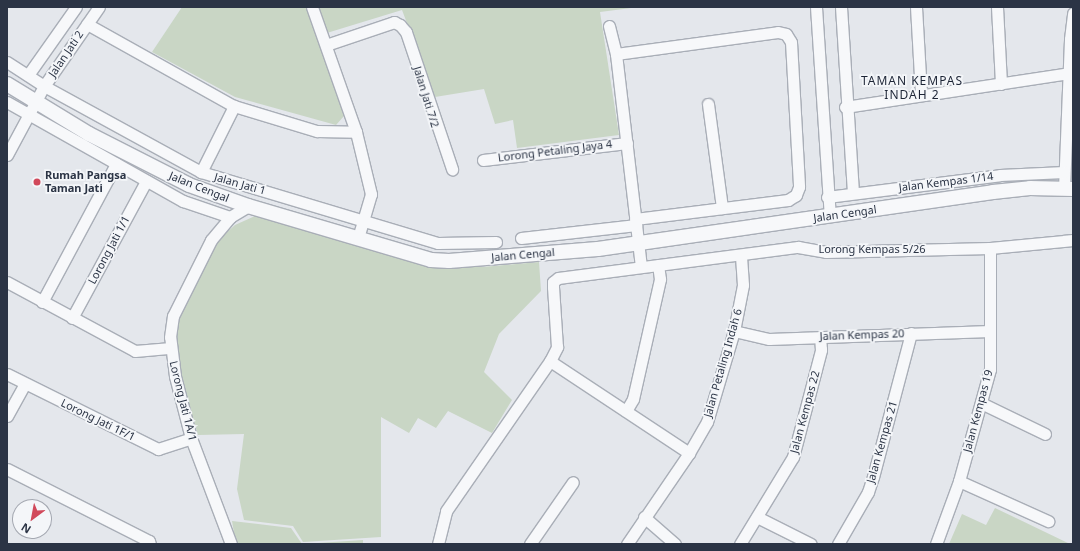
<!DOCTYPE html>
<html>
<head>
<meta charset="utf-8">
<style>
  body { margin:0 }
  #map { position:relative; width:1080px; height:551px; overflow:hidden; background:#e4e7ec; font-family:"Noto Sans",sans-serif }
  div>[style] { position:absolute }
  .green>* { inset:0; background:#c9d6c5 }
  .roads { filter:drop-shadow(1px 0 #a9aeb7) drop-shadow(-1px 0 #a9aeb7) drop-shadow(0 1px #a9aeb7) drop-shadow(0 -1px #a9aeb7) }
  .minor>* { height:11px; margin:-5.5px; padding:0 5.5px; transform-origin:5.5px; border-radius:5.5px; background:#f7f8fa }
  .tertiary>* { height:14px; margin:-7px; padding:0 7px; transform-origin:7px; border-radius:7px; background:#f7f8fa }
  .dots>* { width:11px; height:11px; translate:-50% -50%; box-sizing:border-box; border:2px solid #f4f6f9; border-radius:50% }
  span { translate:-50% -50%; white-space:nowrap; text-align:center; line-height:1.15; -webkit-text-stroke:3.5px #f4f6f9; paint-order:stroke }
  .street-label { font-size:11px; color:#2b3445 }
  .poi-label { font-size:11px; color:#2b3445; font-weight:700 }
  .left { translate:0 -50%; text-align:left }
  .neighbourhood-label { font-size:12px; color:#1d2536; letter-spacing:1px }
  .frame { position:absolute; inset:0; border:8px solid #2b3445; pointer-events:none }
  .north { position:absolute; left:12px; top:499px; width:40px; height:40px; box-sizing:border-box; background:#f4f6f9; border:1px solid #a4a8b1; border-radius:50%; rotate:212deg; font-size:11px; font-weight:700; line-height:16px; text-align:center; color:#2b3445 }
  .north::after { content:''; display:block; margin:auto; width:14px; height:18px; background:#d1495b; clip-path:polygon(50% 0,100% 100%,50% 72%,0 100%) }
</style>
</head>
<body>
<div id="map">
  <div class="green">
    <div style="clip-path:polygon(182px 7px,639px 7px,600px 12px,619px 135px,517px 148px,513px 120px,495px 124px,484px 89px,435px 97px,402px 10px,317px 36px,344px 116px,336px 125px,235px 97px,152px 52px)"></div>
    <div style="clip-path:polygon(255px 216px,431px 267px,482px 267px,539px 262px,541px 291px,499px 334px,484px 372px,512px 400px,492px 433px,448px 411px,436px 428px,418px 418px,409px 433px,381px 417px,381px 537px,303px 542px,293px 526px,244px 520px,237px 489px,244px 434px,198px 435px,180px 377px,175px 338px,180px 318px,215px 243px,235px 225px)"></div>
    <div style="clip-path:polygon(995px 508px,1070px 544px,949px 544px,962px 514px,986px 525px)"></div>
    <div style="clip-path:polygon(232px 521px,291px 528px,302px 544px,236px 544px)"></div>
    <div style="clip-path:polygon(363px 540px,363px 544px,303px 544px)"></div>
  </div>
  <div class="roads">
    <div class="minor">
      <div style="left:312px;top:7px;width:133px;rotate:70.6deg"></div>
      <div style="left:356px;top:132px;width:64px;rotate:76.4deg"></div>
      <div style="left:371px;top:194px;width:46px;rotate:106.5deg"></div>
      <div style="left:816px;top:7px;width:209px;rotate:86.2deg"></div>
      <div style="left:841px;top:7px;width:186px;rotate:86.3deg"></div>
      <div style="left:916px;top:7px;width:88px;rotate:86.7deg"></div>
      <div style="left:997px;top:7px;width:77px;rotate:87deg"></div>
      <div style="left:87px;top:24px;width:168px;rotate:29.2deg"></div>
      <div style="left:234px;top:106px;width:87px;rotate:16.8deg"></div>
      <div style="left:317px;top:131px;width:39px;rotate:1deg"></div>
      <div style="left:609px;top:26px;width:29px;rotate:76deg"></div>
      <div style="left:616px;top:54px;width:214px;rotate:83.3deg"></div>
      <div style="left:326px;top:45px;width:72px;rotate:-18.7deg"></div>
      <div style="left:394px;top:22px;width:7px;rotate:27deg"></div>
      <div style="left:400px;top:25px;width:9px;rotate:49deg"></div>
      <div style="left:406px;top:32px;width:145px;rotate:71.4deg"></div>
      <div style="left:616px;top:54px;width:163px;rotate:-7.7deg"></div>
      <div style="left:778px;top:32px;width:8px;rotate:14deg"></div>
      <div style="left:786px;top:34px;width:9px;rotate:58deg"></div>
      <div style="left:791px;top:42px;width:145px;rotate:86.8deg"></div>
      <div style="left:799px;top:187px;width:9px;rotate:111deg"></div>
      <div style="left:796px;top:195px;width:9px;rotate:148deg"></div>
      <div style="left:788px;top:200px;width:154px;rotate:172.9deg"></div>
      <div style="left:7px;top:62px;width:44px;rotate:33deg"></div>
      <div style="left:44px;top:86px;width:179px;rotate:28.7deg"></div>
      <div style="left:201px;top:172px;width:247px;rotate:16.7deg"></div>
      <div style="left:438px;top:243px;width:58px;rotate:-1deg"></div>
      <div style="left:28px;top:75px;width:83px;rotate:-54.8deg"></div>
      <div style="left:7px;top:102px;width:202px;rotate:29.4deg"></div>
      <div style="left:183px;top:201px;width:50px;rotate:18.8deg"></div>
      <div style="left:708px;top:104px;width:105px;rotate:82.3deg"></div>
      <div style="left:845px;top:107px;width:228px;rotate:-8.6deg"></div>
      <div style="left:7px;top:155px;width:78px;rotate:-61.8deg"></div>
      <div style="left:44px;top:86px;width:96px;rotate:-55.2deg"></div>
      <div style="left:483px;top:160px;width:145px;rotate:-6.7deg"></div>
      <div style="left:201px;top:172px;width:74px;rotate:-63.4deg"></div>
      <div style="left:1064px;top:189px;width:150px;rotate:-87.7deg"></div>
      <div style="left:1070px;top:39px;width:26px;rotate:-83deg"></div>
      <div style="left:827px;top:197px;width:174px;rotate:-7.2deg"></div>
      <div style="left:1000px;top:175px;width:64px;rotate:-2.7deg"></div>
      <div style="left:521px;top:238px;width:116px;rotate:-6.4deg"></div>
      <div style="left:7px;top:282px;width:145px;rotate:28.3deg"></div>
      <div style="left:135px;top:351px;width:36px;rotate:-5deg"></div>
      <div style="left:42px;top:302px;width:157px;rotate:-61.8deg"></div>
      <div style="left:72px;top:318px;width:156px;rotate:-61.6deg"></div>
      <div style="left:734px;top:331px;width:36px;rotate:13deg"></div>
      <div style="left:769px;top:339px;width:221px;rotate:-2.1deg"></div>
      <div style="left:550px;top:361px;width:167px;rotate:33.5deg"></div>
      <div style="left:7px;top:374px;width:169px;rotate:26.4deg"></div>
      <div style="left:158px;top:449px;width:35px;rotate:-18deg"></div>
      <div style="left:981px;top:403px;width:71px;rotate:25.8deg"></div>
      <div style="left:626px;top:411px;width:14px;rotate:-60deg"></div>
      <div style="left:633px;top:399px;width:123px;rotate:-77.3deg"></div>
      <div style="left:660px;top:279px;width:14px;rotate:-98deg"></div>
      <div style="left:7px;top:416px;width:37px;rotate:-61deg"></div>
      <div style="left:7px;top:469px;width:159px;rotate:26.9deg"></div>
      <div style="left:149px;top:541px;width:3px;rotate:72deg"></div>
      <div style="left:959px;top:481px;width:98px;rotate:24.2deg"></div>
      <div style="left:644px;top:517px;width:41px;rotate:41.1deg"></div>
      <div style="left:757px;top:517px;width:60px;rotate:26.6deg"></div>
      <div style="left:231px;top:544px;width:113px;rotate:-110.7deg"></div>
      <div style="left:191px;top:438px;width:64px;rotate:-104.5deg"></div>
      <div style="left:175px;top:376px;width:39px;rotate:-97deg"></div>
      <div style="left:170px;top:337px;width:21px;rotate:-82deg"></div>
      <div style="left:173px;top:316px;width:85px;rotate:-63.4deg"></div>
      <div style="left:211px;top:240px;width:30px;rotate:-50deg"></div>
      <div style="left:230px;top:217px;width:21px;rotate:-31deg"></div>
      <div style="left:438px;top:544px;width:34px;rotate:-76deg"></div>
      <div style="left:446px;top:511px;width:183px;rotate:-55.3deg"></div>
      <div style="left:550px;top:361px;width:16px;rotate:-63deg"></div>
      <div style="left:557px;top:347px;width:60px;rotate:-93.8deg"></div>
      <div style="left:553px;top:287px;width:5px;rotate:-90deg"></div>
      <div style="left:553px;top:282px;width:6px;rotate:-39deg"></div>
      <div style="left:558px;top:278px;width:242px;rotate:-7.4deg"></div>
      <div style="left:798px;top:247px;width:28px;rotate:10deg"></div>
      <div style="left:826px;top:252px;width:164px;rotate:-1.4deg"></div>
      <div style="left:990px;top:248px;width:83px;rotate:-5.5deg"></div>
      <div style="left:530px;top:544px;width:75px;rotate:-55.3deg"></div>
      <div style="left:627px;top:544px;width:110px;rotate:-55.7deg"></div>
      <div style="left:689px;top:453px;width:36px;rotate:-60deg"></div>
      <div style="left:707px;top:422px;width:95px;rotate:-73.5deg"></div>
      <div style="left:734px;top:331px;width:47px;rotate:-78.9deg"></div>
      <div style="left:743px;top:285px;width:30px;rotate:-94deg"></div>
      <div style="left:740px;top:544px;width:102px;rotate:-58.7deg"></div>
      <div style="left:793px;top:457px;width:111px;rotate:-75.3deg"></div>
      <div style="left:821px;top:350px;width:13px;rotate:-94deg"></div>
      <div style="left:838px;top:544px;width:60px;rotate:-60deg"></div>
      <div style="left:868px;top:492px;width:16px;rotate:-72deg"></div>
      <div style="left:873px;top:477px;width:149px;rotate:-75.2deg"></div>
      <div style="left:936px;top:544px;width:67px;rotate:-69.9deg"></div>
      <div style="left:959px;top:481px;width:116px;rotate:-74.5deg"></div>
      <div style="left:990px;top:369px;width:121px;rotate:-90deg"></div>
    </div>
    <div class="tertiary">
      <div style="left:7px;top:84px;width:96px;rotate:31.4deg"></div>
      <div style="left:89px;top:134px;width:112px;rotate:27deg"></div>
      <div style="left:189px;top:185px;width:63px;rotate:19.6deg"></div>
      <div style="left:248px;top:206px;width:191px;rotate:16.4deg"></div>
      <div style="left:431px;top:260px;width:18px;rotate:3deg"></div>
      <div style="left:449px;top:261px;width:149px;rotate:-4.6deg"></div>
      <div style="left:598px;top:249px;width:399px;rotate:-8.2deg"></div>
      <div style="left:993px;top:192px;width:37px;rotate:-6deg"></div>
      <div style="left:1030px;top:188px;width:43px;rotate:1.3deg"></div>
    </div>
  </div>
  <div class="dots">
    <div style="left:37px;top:182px;background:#d1495b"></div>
  </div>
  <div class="street-label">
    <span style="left:66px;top:54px;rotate:-56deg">Jalan Jati 2</span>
    <span style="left:426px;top:97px;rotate:73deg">Jalan Jati 7/2</span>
    <span style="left:555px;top:151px;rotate:-7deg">Lorong Petaling Jaya 4</span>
    <span style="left:946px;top:182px;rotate:-7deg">Jalan Kempas 1/14</span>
    <span style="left:240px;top:184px;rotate:16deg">Jalan Jati 1</span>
    <span style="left:199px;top:187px;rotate:22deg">Jalan Cengal</span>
    <span style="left:845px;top:214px;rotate:-8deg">Jalan Cengal</span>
    <span style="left:872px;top:249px">Lorong Kempas 5/26</span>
    <span style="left:109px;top:250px;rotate:-62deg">Lorong Jati 1/1</span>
    <span style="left:523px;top:255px;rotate:-5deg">Jalan Cengal</span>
    <span style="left:862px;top:335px;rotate:-2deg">Jalan Kempas 20</span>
    <span style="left:723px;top:363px;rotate:-74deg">Jalan Petaling Indah 6</span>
    <span style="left:183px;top:401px;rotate:76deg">Lorong Jati 1A/1</span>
    <span style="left:978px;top:411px;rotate:-75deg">Jalan Kempas 19</span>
    <span style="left:805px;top:412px;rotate:-75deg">Jalan Kempas 22</span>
    <span style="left:98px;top:420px;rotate:26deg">Lorong Jati 1F/1</span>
    <span style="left:882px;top:442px;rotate:-74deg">Jalan Kempas 21</span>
  </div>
  <div class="poi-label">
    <span class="left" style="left:45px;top:182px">Rumah Pangsa<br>Taman Jati</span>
  </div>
  <div class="neighbourhood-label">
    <span style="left:912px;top:88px">TAMAN KEMPAS<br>INDAH 2</span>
  </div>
  <div class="frame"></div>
  <div class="north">N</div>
</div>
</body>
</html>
